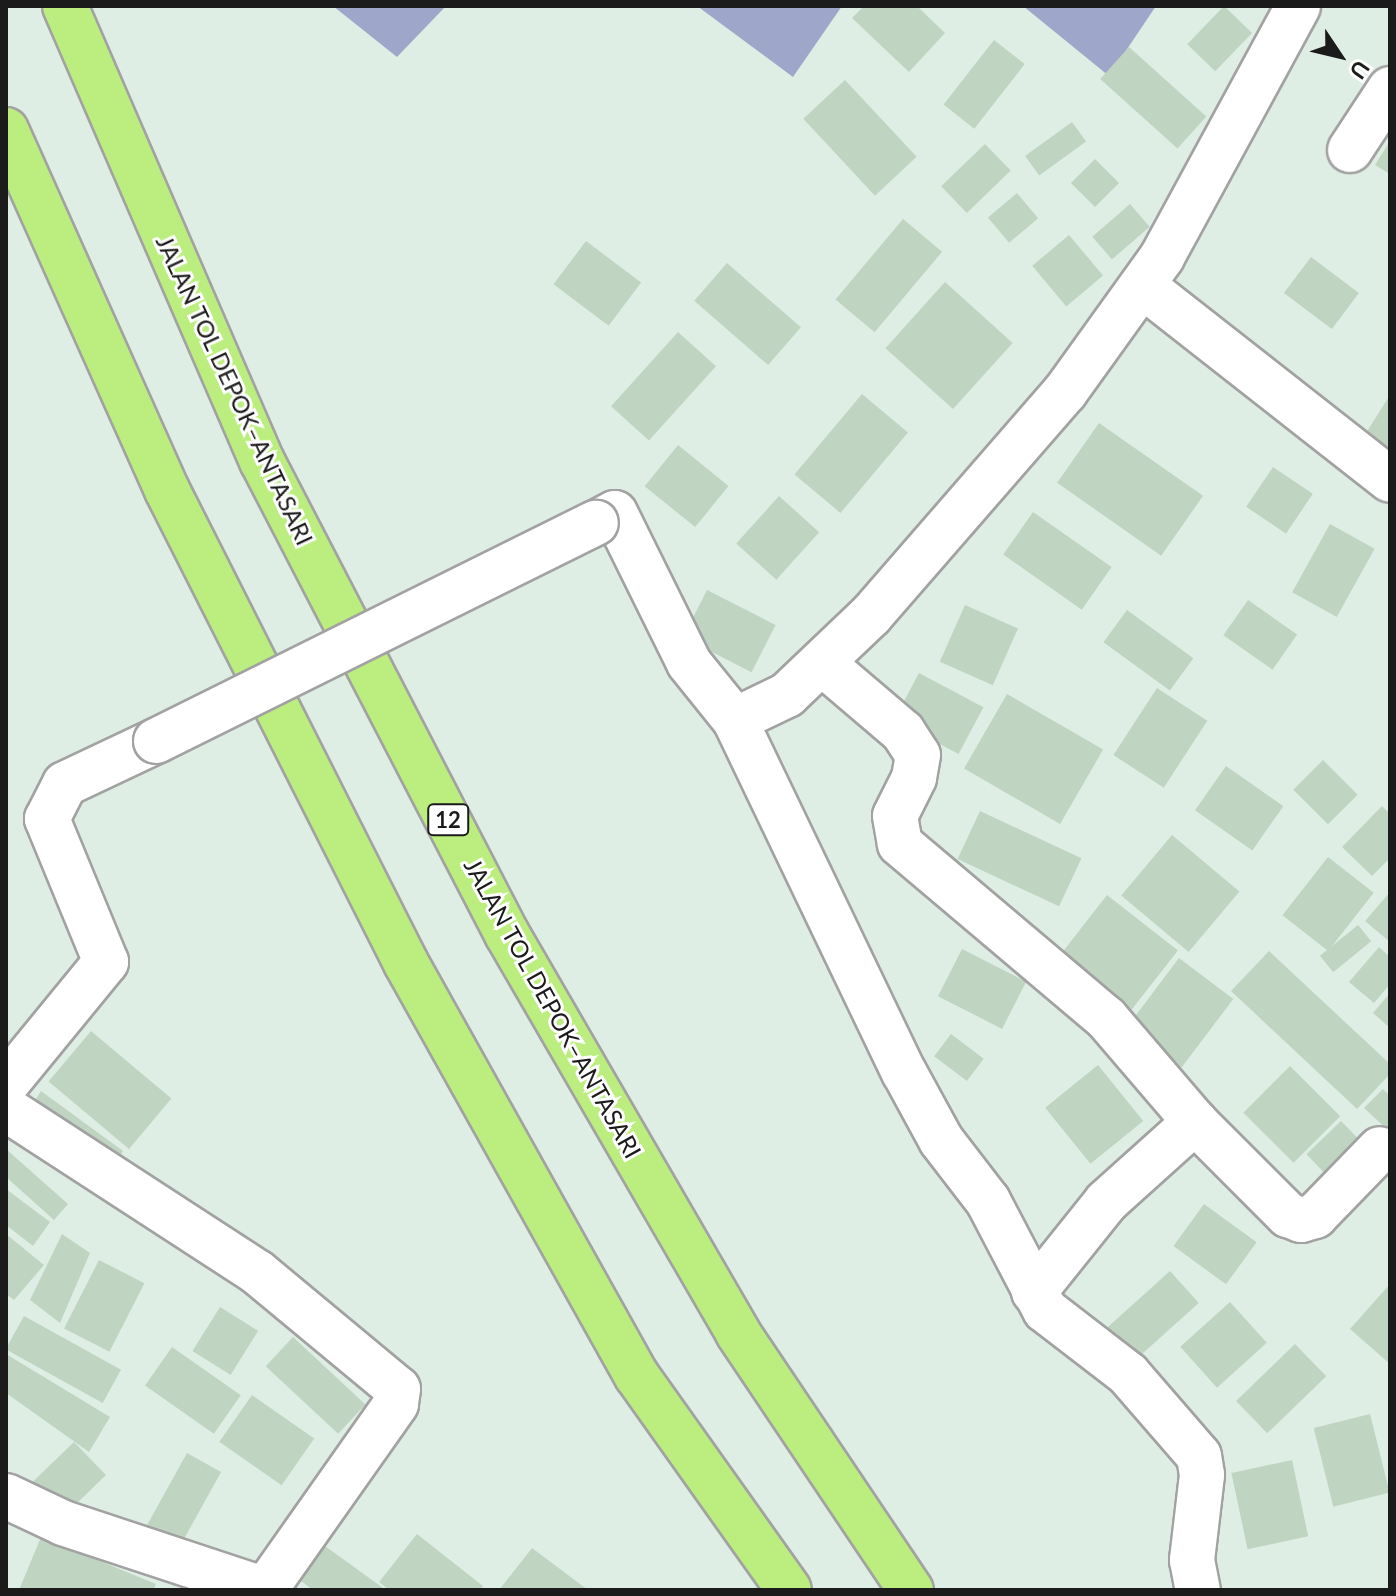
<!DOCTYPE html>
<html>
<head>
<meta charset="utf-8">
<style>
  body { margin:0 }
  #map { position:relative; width:1396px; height:1596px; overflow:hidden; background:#dfeee4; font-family:Lato,sans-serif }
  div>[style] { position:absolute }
  .cemetery>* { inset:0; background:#9ea7c9 }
  .building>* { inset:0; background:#bfd5c1; transform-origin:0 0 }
  .roads { filter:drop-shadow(2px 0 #a2a2a2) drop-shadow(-2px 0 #a2a2a2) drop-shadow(0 2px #a2a2a2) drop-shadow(0 -2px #a2a2a2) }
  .minor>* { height:44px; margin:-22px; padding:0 22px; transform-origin:22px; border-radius:22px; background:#fff }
  .highway>* { height:44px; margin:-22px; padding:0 22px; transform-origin:22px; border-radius:22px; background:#bbee7e }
  .bridges { filter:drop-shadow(2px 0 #a2a2a2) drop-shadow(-2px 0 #a2a2a2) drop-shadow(0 2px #a2a2a2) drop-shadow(0 -2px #a2a2a2) }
  .minor-bridge>* { height:44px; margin:-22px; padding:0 22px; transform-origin:22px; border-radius:22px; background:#fff }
  span { translate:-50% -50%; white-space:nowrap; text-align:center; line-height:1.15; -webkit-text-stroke:6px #fff; paint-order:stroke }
  .shield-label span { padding:2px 6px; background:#fff; border:2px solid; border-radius:6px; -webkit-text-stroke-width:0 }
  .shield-label { font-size:22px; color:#1b1b1b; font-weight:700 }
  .street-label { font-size:24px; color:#1b1b1b }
  .frame { position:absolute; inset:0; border:8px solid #1b1b1b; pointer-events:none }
  .north { position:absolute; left:1300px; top:16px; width:80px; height:80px; -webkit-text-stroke:6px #fff; paint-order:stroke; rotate:125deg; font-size:22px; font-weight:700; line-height:32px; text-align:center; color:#1b1b1b }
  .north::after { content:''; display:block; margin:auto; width:28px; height:36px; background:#1b1b1b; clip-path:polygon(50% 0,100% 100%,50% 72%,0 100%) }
</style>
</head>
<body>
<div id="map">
  <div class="cemetery">
    <div style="clip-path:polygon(333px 6px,446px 6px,397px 57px)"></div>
    <div style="clip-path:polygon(697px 6px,842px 6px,793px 77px)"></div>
    <div style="clip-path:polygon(1023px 6px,1156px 6px,1109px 76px)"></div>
  </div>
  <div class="building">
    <div style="clip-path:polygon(864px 6px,917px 6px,945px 33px,909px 72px,852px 18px)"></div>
    <div style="left:1224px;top:6px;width:39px;height:53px;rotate:44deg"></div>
    <div style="left:994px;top:40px;width:39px;height:82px;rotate:38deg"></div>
    <div style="left:1129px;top:47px;width:104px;height:43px;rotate:42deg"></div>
    <div style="left:845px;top:80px;width:105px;height:57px;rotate:47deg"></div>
    <div style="left:1072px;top:122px;width:24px;height:58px;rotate:54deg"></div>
    <div style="clip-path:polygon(1390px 141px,1390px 174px,1375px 165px)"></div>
    <div style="left:985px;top:144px;width:37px;height:61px;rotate:46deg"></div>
    <div style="left:1095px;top:159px;width:34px;height:34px;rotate:45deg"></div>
    <div style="left:1017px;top:193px;width:33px;height:38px;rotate:50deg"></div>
    <div style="left:1130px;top:204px;width:30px;height:50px;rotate:49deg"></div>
    <div style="left:903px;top:219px;width:51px;height:105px;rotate:40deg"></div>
    <div style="left:1069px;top:235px;width:53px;height:48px;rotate:50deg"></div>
    <div style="left:586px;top:241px;width:69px;height:54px;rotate:37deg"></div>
    <div style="left:1311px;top:257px;width:60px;height:45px;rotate:37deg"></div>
    <div style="left:727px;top:263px;width:98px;height:50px;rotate:41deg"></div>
    <div style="left:945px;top:282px;width:91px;height:89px;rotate:42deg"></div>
    <div style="left:678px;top:332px;width:51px;height:100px;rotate:42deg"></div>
    <div style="left:862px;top:394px;width:60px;height:105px;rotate:40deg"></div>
    <div style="clip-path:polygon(1390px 395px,1390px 448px,1366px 433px)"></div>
    <div style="left:1099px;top:423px;width:127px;height:73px;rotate:35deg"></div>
    <div style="left:678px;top:445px;width:65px;height:53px;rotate:39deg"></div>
    <div style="left:1273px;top:467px;width:48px;height:48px;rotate:34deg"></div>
    <div style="left:779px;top:496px;width:54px;height:64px;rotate:42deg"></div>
    <div style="left:1033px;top:512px;width:96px;height:52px;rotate:35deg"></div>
    <div style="left:1330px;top:524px;width:51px;height:78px;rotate:29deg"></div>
    <div style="left:707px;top:590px;width:77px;height:53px;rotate:27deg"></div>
    <div style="left:1248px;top:600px;width:60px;height:43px;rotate:35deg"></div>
    <div style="left:965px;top:605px;width:58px;height:62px;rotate:24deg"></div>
    <div style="left:1127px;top:610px;width:82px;height:40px;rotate:36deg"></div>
    <div style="left:919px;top:673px;width:73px;height:53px;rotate:28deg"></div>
    <div style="left:1157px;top:688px;width:60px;height:80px;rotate:33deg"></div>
    <div style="left:1007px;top:694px;width:111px;height:86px;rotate:30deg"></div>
    <div style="left:1323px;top:760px;width:49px;height:42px;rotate:45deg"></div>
    <div style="left:1226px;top:766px;width:70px;height:54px;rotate:35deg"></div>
    <div style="clip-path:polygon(1382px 806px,1390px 814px,1390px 858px,1372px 876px,1342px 847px)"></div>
    <div style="left:980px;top:811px;width:112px;height:53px;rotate:25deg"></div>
    <div style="left:1172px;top:835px;width:88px;height:79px;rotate:40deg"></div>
    <div style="left:1328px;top:857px;width:58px;height:74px;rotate:38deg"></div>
    <div style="clip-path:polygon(1390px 892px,1390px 942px,1365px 921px)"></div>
    <div style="left:1107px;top:895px;width:90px;height:83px;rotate:38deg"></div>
    <div style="left:1358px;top:925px;width:21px;height:49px;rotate:51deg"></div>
    <div style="clip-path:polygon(1379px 947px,1390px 957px,1390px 984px,1374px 1003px,1349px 982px)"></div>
    <div style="left:962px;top:949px;width:72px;height:53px;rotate:27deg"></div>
    <div style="clip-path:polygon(1269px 951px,1390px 1064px,1390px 1074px,1357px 1109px,1231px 991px)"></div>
    <div style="left:1179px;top:958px;width:68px;height:86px;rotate:37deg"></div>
    <div style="clip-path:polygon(1390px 993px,1390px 1028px,1373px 1013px)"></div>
    <div style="left:91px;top:1031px;width:105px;height:66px;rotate:40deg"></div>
    <div style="left:951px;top:1034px;width:41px;height:28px;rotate:37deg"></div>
    <div style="left:1098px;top:1065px;width:72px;height:68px;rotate:51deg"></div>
    <div style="left:1290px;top:1066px;width:71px;height:66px;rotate:45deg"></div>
    <div style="clip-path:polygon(1383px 1089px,1390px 1096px,1390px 1132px,1364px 1108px)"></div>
    <div style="clip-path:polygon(41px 1091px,123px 1151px,109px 1171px,25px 1117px)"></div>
    <div style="left:1341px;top:1121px;width:45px;height:48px;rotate:46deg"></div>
    <div style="clip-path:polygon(6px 1149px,68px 1204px,54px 1220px,6px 1177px)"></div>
    <div style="clip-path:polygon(6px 1189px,50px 1222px,33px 1246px,6px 1225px)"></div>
    <div style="left:1204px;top:1204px;width:65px;height:52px;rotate:36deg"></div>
    <div style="clip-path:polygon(6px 1234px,44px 1265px,14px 1300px,6px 1294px)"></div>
    <div style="clip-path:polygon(62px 1234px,90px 1253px,60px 1323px,30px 1300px)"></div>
    <div style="left:99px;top:1260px;width:51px;height:77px;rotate:27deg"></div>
    <div style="left:1170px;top:1271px;width:43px;height:91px;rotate:48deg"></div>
    <div style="clip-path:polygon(1390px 1284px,1390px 1364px,1350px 1329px)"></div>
    <div style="left:1230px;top:1302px;width:55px;height:67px;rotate:48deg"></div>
    <div style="left:220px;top:1307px;width:45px;height:52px;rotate:32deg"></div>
    <div style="left:24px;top:1316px;width:111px;height:38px;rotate:29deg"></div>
    <div style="left:293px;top:1337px;width:99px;height:40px;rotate:43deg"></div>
    <div style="left:1295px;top:1344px;width:45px;height:82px;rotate:46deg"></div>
    <div style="left:172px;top:1347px;width:84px;height:47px;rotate:35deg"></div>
    <div style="clip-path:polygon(6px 1354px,110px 1417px,89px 1452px,6px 1393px)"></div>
    <div style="left:252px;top:1395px;width:76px;height:57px;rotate:35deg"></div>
    <div style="left:1370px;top:1414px;width:81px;height:58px;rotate:76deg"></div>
    <div style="left:74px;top:1442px;width:46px;height:62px;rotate:46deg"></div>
    <div style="left:187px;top:1453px;width:39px;height:87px;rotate:29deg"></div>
    <div style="left:1292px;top:1460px;width:78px;height:62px;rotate:78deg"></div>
    <div style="clip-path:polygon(417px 1534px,483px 1586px,480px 1590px,389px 1590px,379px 1582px)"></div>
    <div style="clip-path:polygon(41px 1537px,156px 1584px,153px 1590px,19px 1590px)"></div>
    <div style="clip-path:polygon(318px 1541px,386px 1590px,313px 1590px,293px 1575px)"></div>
    <div style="clip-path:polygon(532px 1548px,588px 1590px,499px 1590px)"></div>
  </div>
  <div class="roads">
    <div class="minor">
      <div style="left:1350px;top:150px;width:73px;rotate:-56.7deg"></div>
      <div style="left:1143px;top:286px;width:314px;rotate:38.1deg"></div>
      <div style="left:596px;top:523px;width:21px;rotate:-28deg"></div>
      <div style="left:615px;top:513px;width:167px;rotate:63.7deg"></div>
      <div style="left:689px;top:663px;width:73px;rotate:51.1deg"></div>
      <div style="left:735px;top:720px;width:58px;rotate:-25.7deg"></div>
      <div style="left:787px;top:695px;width:116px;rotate:-43.6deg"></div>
      <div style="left:871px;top:615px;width:296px;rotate:-49deg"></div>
      <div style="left:1065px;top:392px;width:166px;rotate:-54.3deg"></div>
      <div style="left:1162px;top:257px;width:285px;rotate:-61.5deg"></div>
      <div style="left:822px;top:663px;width:106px;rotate:40.4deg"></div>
      <div style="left:903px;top:732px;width:27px;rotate:57deg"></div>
      <div style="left:918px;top:755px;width:23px;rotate:100deg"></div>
      <div style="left:914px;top:778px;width:42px;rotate:116.6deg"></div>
      <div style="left:895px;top:816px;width:28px;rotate:80deg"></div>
      <div style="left:900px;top:844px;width:270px;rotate:40.2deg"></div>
      <div style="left:1106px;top:1018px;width:137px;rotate:49.4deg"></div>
      <div style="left:1195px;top:1122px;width:132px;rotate:45deg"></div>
      <div style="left:1288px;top:1215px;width:14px;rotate:21deg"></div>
      <div style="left:1301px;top:1220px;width:15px;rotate:-16deg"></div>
      <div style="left:1315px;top:1216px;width:93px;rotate:-45.9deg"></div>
      <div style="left:735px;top:720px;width:390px;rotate:64.4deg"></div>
      <div style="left:904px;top:1072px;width:77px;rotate:61.4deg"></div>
      <div style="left:941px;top:1140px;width:77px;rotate:52.4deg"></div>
      <div style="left:988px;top:1201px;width:123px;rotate:62.4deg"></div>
      <div style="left:1045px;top:1310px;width:105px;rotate:37.6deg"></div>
      <div style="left:1128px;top:1374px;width:108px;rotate:49.1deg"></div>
      <div style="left:1199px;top:1456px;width:19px;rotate:81deg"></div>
      <div style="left:1202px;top:1475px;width:86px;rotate:96.7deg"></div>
      <div style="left:1192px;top:1560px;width:31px;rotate:79deg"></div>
      <div style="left:6px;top:1084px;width:158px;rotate:-50.7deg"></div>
      <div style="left:106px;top:962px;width:155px;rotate:-112.4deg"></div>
      <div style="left:47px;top:819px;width:39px;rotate:-63deg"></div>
      <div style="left:65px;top:784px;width:101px;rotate:-25.3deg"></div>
      <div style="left:6px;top:1109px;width:299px;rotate:33deg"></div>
      <div style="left:257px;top:1272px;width:183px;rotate:39.7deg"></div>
      <div style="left:398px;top:1389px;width:15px;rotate:98deg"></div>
      <div style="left:396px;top:1404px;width:228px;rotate:125.2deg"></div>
      <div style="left:1034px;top:1292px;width:115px;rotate:-51.3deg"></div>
      <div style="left:1106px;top:1202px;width:120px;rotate:-42deg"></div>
      <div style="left:6px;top:1496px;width:63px;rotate:25.3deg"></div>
      <div style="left:63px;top:1523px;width:214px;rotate:18.3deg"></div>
    </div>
    <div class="highway">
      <div style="left:65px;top:6px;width:496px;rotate:66.6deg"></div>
      <div style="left:262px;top:461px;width:533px;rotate:62.62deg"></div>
      <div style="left:507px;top:934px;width:461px;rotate:59.9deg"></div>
      <div style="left:738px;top:1333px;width:310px;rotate:56.1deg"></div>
      <div style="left:6px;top:130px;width:394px;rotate:65.9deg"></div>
      <div style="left:167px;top:490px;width:530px;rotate:63.19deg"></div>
      <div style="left:406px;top:963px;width:473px;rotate:60.8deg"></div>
      <div style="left:637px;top:1376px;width:262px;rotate:54.6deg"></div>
    </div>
  </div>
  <div class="bridges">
    <div class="minor-bridge">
      <div style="left:156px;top:741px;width:491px;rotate:-26.4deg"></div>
    </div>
  </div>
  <div class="shield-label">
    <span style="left:448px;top:820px">12</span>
  </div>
  <div class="street-label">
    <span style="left:235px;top:390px;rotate:65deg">JALAN TOL DEPOK–ANTASARI</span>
    <span style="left:553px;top:1008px;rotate:61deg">JALAN TOL DEPOK–ANTASARI</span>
  </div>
  <div class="frame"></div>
  <div class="north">U</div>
</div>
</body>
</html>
